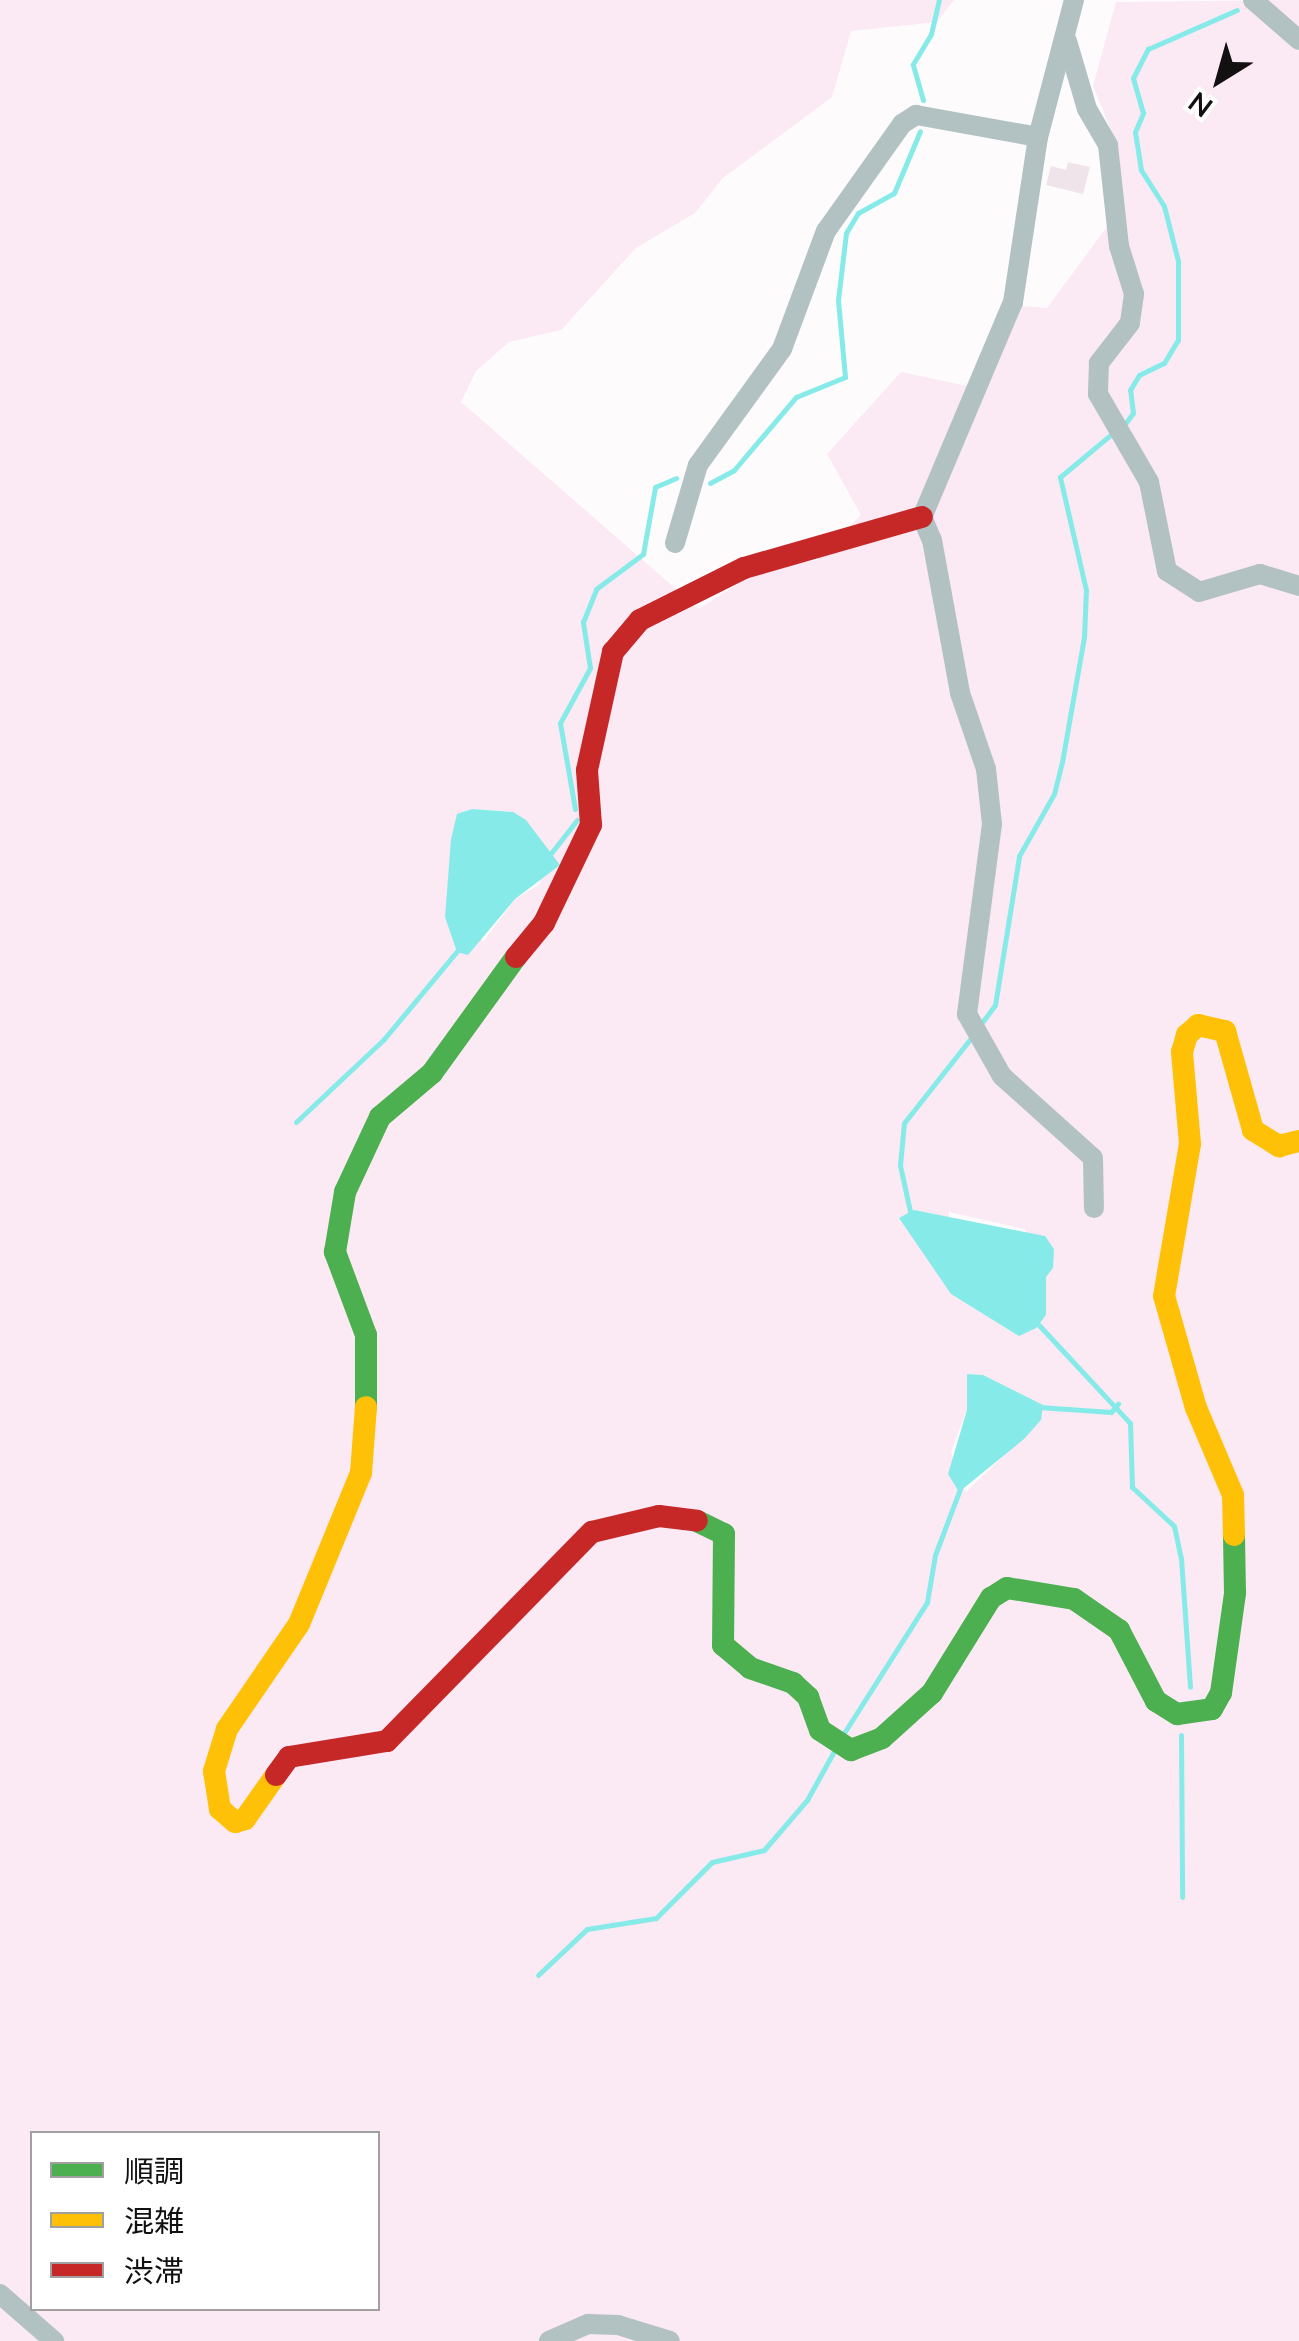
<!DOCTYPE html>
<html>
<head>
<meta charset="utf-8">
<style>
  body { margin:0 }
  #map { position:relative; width:1299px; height:2341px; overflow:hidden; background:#fefbfd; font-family:"Nunito Sans","Noto Sans JP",sans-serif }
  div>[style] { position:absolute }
  .green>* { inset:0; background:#fbe9f4 }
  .water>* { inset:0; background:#86ebe8 }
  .stream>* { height:5px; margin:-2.5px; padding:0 2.5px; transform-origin:2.5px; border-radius:2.5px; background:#86ebe8 }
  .building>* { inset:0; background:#f0e4eb }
  .street>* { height:20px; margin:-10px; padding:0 10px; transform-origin:10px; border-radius:10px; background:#b2c2c2 }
  .fast>* { height:22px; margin:-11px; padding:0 11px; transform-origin:11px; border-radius:11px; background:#4caf50 }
  .slow>* { height:22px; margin:-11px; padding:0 11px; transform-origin:11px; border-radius:11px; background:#ffc107 }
  .jam>* { height:22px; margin:-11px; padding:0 11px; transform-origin:11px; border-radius:11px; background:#c62828 }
  span { translate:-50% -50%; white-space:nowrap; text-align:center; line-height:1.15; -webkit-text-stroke:10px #fff; paint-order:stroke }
  .legend { position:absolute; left:30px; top:2131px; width:350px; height:180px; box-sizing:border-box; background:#fff; border:2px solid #a19fa0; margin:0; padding:12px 18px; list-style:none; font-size:30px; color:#131012 }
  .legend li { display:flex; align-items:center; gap:20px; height:50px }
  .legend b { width:50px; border:2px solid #a19fa0 }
  .north { position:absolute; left:1169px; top:30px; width:100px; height:100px; -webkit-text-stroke:8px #fff; paint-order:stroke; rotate:217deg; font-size:28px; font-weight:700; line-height:40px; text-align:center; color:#131012 }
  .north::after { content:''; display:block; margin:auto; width:35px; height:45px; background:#131012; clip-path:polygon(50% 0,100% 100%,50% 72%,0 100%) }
</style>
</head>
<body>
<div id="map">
  <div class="green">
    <div style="clip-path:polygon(evenodd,0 0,954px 0,937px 22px,851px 31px,832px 97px,723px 178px,695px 213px,636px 248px,561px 330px,509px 342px,476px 371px,461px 402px,699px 609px,757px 571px,817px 560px,861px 515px,827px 454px,901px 372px,972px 387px,1006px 305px,1047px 308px,1123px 205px,1118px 147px,1093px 86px,1116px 2px,1299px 0,1299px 2341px,0 2341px,0 0,472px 809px,513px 812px,541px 884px,515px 899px,483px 942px,448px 890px,458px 814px,472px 809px,0 0,949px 1212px,1025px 1229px,1046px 1277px,1046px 1315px,1019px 1336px,951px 1294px,949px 1212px,0 0,967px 1374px,983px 1375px,1034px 1401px,1041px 1420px,966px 1492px,951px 1452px,967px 1410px,967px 1374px,0 0,32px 2134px,378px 2134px,378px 2308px,32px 2308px,32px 2134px)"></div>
  </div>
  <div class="water">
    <div style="clip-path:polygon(472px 809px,513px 812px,526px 820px,560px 865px,515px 899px,468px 955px,457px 952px,445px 917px,451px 839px,457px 814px)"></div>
    <div style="clip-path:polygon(914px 1210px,1045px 1236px,1054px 1249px,1053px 1268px,1046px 1277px,1046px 1315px,1036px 1328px,1019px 1336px,951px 1294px,899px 1218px)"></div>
    <div style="clip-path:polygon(967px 1374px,983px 1375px,1043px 1405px,1041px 1420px,1024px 1439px,959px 1492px,948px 1474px,967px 1410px)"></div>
  </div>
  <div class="stream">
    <div style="left:923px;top:100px;width:37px;rotate:-106deg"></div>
    <div style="left:913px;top:64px;width:35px;rotate:-59deg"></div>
    <div style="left:931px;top:34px;width:35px;rotate:-77deg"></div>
    <div style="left:1124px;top:425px;width:15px;rotate:-53deg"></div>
    <div style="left:1133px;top:413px;width:23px;rotate:-97deg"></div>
    <div style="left:1130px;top:390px;width:17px;rotate:-59deg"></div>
    <div style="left:1139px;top:375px;width:28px;rotate:-26deg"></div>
    <div style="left:1164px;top:363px;width:27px;rotate:-59deg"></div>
    <div style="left:1178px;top:340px;width:79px;rotate:-90deg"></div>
    <div style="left:1178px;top:261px;width:57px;rotate:-104.3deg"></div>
    <div style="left:1164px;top:206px;width:43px;rotate:-122.6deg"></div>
    <div style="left:1141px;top:170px;width:38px;rotate:-99deg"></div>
    <div style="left:1135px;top:132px;width:21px;rotate:-67deg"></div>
    <div style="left:1143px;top:113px;width:36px;rotate:-106deg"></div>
    <div style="left:1133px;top:78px;width:33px;rotate:-63deg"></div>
    <div style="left:1148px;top:49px;width:97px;rotate:-23.7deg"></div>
    <div style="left:710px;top:483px;width:27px;rotate:-28deg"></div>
    <div style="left:734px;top:470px;width:96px;rotate:-49.7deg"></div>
    <div style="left:796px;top:397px;width:53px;rotate:-22.2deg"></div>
    <div style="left:845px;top:377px;width:77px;rotate:-95.2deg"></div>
    <div style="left:838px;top:300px;width:67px;rotate:-83.2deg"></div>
    <div style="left:846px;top:233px;width:23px;rotate:-59deg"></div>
    <div style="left:858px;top:213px;width:41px;rotate:-29.1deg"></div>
    <div style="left:894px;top:193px;width:67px;rotate:-67.2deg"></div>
    <div style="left:575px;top:809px;width:87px;rotate:-99.9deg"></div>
    <div style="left:560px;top:723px;width:63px;rotate:-61.4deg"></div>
    <div style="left:590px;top:668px;width:47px;rotate:-98.7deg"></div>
    <div style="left:583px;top:622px;width:35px;rotate:-68deg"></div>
    <div style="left:596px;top:589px;width:59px;rotate:-36.7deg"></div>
    <div style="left:643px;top:554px;width:68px;rotate:-79.8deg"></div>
    <div style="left:655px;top:487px;width:23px;rotate:-23deg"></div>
    <div style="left:548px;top:857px;width:47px;rotate:-51.9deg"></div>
    <div style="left:980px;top:1025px;width:25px;rotate:-53deg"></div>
    <div style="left:995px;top:1005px;width:151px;rotate:-80.8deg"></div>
    <div style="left:1019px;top:856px;width:71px;rotate:-60.6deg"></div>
    <div style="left:1054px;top:794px;width:33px;rotate:-76deg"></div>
    <div style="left:1062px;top:762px;width:127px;rotate:-80deg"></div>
    <div style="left:1084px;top:637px;width:47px;rotate:-87.6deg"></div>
    <div style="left:1086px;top:590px;width:116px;rotate:-103deg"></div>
    <div style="left:1060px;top:477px;width:72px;rotate:-39.9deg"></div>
    <div style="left:296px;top:1122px;width:121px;rotate:-43.3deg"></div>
    <div style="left:384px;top:1039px;width:116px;rotate:-50.3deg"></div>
    <div style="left:911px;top:1216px;width:52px;rotate:-102.2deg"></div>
    <div style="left:900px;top:1165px;width:42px;rotate:-84.6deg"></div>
    <div style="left:904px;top:1123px;width:113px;rotate:-51.8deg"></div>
    <div style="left:1037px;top:1323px;width:137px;rotate:47.1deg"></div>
    <div style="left:1130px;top:1423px;width:64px;rotate:88.2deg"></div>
    <div style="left:1132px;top:1487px;width:57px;rotate:42.9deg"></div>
    <div style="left:1174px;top:1526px;width:33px;rotate:78deg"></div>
    <div style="left:1181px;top:1558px;width:129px;rotate:86deg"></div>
    <div style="left:1039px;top:1407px;width:72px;rotate:4deg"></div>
    <div style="left:1111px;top:1412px;width:11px;rotate:-49deg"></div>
    <div style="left:844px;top:1733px;width:155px;rotate:-57.6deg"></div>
    <div style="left:927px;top:1602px;width:48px;rotate:-80.3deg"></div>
    <div style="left:935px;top:1555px;width:71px;rotate:-69.3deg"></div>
    <div style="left:1181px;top:1735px;width:162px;rotate:89.6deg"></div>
    <div style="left:538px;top:1975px;width:67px;rotate:-43.2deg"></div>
    <div style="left:587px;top:1929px;width:70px;rotate:-9.1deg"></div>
    <div style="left:656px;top:1918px;width:79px;rotate:-45deg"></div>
    <div style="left:712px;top:1862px;width:53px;rotate:-13deg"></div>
    <div style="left:764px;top:1850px;width:66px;rotate:-49.3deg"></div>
    <div style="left:807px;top:1800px;width:56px;rotate:-61.1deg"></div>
  </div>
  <div class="building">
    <div style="clip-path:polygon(1068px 162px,1090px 167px,1083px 194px,1046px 185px,1051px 166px,1066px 170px)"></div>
  </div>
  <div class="street">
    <div style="left:1074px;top:0;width:142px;rotate:104.7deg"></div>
    <div style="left:1038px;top:137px;width:167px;rotate:98.6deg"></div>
    <div style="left:1013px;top:302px;width:233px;rotate:112.9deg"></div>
    <div style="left:922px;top:517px;width:25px;rotate:67deg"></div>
    <div style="left:932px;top:540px;width:156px;rotate:79.6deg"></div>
    <div style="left:960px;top:693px;width:80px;rotate:71.1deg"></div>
    <div style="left:986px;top:769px;width:55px;rotate:83.8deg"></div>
    <div style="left:992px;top:824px;width:192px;rotate:97.5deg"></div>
    <div style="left:967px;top:1014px;width:71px;rotate:60.6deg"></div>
    <div style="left:1002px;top:1076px;width:122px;rotate:42deg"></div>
    <div style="left:1093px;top:1158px;width:50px;rotate:88.9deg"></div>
    <div style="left:1253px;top:0;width:61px;rotate:41deg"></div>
    <div style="left:1067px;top:41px;width:71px;rotate:73.6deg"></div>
    <div style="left:1087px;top:109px;width:42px;rotate:59.7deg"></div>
    <div style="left:1108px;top:145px;width:102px;rotate:83.8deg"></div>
    <div style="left:1119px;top:246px;width:50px;rotate:72.6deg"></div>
    <div style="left:1134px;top:294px;width:29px;rotate:98deg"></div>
    <div style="left:1130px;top:323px;width:51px;rotate:127.8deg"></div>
    <div style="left:1099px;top:363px;width:31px;rotate:92deg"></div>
    <div style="left:1098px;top:394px;width:102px;rotate:59.9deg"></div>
    <div style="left:1149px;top:482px;width:91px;rotate:78.6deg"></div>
    <div style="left:1167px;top:571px;width:38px;rotate:33deg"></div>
    <div style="left:1199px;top:592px;width:64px;rotate:-16.4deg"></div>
    <div style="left:1260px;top:574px;width:41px;rotate:17.1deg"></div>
    <div style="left:675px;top:543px;width:81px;rotate:-73.6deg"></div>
    <div style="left:698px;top:465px;width:143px;rotate:-54.1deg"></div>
    <div style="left:782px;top:349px;width:126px;rotate:-69.6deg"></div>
    <div style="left:826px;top:231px;width:131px;rotate:-54.6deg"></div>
    <div style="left:902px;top:124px;width:17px;rotate:-33deg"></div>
    <div style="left:916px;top:115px;width:124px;rotate:10.2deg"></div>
    <div style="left:0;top:2294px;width:72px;rotate:41deg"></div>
    <div style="left:549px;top:2341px;width:43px;rotate:-23.6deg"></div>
    <div style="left:588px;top:2324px;width:30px;rotate:2deg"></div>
    <div style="left:618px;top:2325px;width:54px;rotate:17.1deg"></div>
  </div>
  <div class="fast">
    <div style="left:366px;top:1407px;width:72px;rotate:-90deg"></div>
    <div style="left:366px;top:1335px;width:89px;rotate:-110.5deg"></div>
    <div style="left:335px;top:1252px;width:61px;rotate:-80.5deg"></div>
    <div style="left:345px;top:1192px;width:83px;rotate:-65deg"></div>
    <div style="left:380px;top:1117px;width:68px;rotate:-40.2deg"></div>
    <div style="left:432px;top:1073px;width:143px;rotate:-54.1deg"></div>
    <div style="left:697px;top:1521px;width:30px;rotate:26deg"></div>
    <div style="left:724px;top:1534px;width:111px;rotate:90.5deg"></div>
    <div style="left:723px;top:1645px;width:35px;rotate:40deg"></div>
    <div style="left:750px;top:1668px;width:46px;rotate:19.2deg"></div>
    <div style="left:793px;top:1683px;width:21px;rotate:43deg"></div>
    <div style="left:808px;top:1697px;width:35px;rotate:70deg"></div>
    <div style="left:820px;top:1730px;width:37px;rotate:33deg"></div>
    <div style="left:851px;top:1750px;width:33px;rotate:-21deg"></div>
    <div style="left:882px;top:1738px;width:67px;rotate:-42deg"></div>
    <div style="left:932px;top:1693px;width:112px;rotate:-58.2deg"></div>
    <div style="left:991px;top:1598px;width:19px;rotate:-32deg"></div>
    <div style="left:1007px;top:1588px;width:68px;rotate:9.3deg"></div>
    <div style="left:1074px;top:1599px;width:55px;rotate:34.6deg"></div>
    <div style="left:1119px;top:1630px;width:80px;rotate:62.5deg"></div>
    <div style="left:1156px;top:1701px;width:25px;rotate:32deg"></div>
    <div style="left:1177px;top:1714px;width:35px;rotate:-8deg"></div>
    <div style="left:1212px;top:1709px;width:18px;rotate:-61deg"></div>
    <div style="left:1221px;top:1693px;width:101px;rotate:-82deg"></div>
    <div style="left:1235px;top:1593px;width:58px;rotate:-91deg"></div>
  </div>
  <div class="slow">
    <div style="left:1234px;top:1535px;width:40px;rotate:-91.4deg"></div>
    <div style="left:1233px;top:1495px;width:95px;rotate:-113deg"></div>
    <div style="left:1196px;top:1408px;width:116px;rotate:-105.9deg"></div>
    <div style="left:1164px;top:1296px;width:154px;rotate:-80.3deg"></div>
    <div style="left:1190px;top:1144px;width:92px;rotate:-95deg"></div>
    <div style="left:1182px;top:1052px;width:18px;rotate:-74deg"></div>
    <div style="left:1187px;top:1035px;width:15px;rotate:-42deg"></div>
    <div style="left:1198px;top:1025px;width:28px;rotate:13deg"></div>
    <div style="left:1225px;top:1031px;width:103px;rotate:74.2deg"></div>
    <div style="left:1253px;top:1130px;width:31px;rotate:32deg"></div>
    <div style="left:1279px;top:1146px;width:21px;rotate:-14deg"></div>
    <div style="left:276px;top:1775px;width:54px;rotate:125.2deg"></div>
    <div style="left:245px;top:1819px;width:10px;rotate:163deg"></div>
    <div style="left:235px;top:1822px;width:20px;rotate:-139deg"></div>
    <div style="left:220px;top:1809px;width:38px;rotate:-99deg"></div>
    <div style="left:214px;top:1771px;width:44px;rotate:-72.8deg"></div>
    <div style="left:227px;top:1729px;width:127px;rotate:-55.6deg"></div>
    <div style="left:299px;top:1624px;width:163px;rotate:-67.7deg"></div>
    <div style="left:361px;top:1473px;width:66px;rotate:-85.7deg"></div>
  </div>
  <div class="jam">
    <div style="left:516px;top:957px;width:44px;rotate:-50.5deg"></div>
    <div style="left:544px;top:923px;width:109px;rotate:-64.4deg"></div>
    <div style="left:591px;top:825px;width:55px;rotate:-94.2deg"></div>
    <div style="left:587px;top:770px;width:121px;rotate:-77.6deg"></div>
    <div style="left:613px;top:652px;width:42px;rotate:-49.8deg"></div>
    <div style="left:640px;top:620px;width:116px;rotate:-26.6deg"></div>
    <div style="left:744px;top:568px;width:185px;rotate:-16deg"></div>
    <div style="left:276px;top:1775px;width:22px;rotate:-54deg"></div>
    <div style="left:289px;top:1757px;width:99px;rotate:-9.3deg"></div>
    <div style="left:387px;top:1741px;width:293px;rotate:-45.6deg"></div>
    <div style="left:592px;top:1532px;width:69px;rotate:-13.4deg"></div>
    <div style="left:659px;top:1516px;width:38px;rotate:7deg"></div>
  </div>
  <ul class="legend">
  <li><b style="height:12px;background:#4caf50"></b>順調</li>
  <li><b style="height:12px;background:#ffc107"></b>混雑</li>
  <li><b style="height:12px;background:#c62828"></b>渋滞</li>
  </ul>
  <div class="north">N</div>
</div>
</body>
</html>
